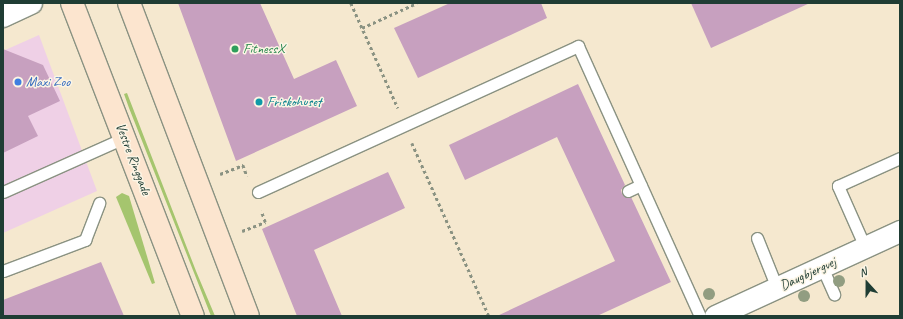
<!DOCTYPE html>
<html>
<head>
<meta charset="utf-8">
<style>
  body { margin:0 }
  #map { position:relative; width:903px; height:319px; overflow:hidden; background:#f5e8cf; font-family:Caveat,sans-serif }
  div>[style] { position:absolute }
  .built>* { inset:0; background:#efd0e6 }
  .green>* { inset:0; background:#a5c56e }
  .building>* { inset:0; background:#c7a0bf }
  .path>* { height:2.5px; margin-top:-1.25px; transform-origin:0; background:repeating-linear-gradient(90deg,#8a9282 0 3px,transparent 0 6px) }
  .roads { filter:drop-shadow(1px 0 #8a9282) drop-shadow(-1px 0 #8a9282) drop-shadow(0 1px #8a9282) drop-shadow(0 -1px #8a9282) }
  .service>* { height:11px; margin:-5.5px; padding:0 5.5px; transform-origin:5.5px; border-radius:5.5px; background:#fff }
  .minor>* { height:21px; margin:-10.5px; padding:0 10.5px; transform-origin:10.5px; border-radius:10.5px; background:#fff }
  .tertiary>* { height:22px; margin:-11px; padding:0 11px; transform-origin:11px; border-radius:11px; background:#fff }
  .secondary>* { height:22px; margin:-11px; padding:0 11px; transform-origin:11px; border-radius:11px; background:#fce5cf }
  .trees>* { width:12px; height:12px; margin:-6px; border-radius:50%; background:#919d81 }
  .dots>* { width:11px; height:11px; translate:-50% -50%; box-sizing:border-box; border:2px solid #fcf5e5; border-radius:50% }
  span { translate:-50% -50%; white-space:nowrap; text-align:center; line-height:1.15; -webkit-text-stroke:3px #fcf5e5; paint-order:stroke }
  .leisure-label { font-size:14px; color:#27864d }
  .left { translate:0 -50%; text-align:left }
  .shop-label { font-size:14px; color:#366cbe }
  .culture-label { font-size:14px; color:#0d838f }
  .street-label { font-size:14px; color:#1f3d34 }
  .frame { position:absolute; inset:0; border:4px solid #1f3d34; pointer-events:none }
  .north { position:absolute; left:847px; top:263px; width:40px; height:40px; -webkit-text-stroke:3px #fcf5e5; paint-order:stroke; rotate:339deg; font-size:11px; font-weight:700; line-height:16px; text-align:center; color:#1f3d34 }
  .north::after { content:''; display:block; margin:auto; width:14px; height:18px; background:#1f3d34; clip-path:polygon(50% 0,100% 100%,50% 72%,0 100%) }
</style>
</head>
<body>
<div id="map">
  <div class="built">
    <div style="clip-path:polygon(39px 35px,97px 191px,3px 233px,3px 51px)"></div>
  </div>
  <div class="green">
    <div style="clip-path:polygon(127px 93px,196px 271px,215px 316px,211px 316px,161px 189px,129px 108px,124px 94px)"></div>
    <div style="clip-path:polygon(122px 193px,129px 196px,155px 283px,152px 284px,116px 197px)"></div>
  </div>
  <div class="building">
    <div style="clip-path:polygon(178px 3px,260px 3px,294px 79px,336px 60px,357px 106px,236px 161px)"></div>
    <div style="clip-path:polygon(450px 3px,541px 3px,547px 18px,418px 78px,394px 28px)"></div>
    <div style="clip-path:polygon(691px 3px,810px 3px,711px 48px)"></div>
    <div style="clip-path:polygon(3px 49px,43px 65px,60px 101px,28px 116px,38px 136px,3px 153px)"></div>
    <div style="clip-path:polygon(578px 84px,625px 185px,621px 190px,622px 194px,627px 198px,631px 197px,671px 282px,597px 316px,497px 316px,615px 261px,557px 137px,465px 180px,449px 145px)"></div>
    <div style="clip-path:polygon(388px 172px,405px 208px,314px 250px,342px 316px,297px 316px,262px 229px)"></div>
    <div style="clip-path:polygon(101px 262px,124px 316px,3px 316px,3px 300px)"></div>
  </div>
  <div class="path">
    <div style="left:351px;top:3px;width:115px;rotate:65.9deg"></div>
    <div style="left:362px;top:28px;width:60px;rotate:-24.4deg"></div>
    <div style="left:412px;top:143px;width:189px;rotate:66deg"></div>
    <div style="left:220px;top:174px;width:25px;rotate:-21deg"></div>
    <div style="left:243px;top:165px;width:12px;rotate:70deg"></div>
    <div style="left:242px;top:231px;width:25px;rotate:-21deg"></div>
    <div style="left:265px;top:222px;width:12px;rotate:-110deg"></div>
  </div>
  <div class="roads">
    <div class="service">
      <div style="left:628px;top:191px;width:14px;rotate:-25deg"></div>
      <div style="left:3px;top:192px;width:133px;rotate:-24.1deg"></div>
      <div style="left:258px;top:192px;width:352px;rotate:-24.5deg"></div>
      <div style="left:578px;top:46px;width:296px;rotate:65.7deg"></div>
      <div style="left:757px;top:238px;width:54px;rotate:68.2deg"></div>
      <div style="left:865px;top:247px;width:67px;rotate:-113.9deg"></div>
      <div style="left:838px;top:186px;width:68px;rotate:-24.3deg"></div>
      <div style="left:822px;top:267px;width:30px;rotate:66deg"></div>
      <div style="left:3px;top:271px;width:88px;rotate:-20.7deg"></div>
      <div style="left:85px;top:240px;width:40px;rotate:-69deg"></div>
    </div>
    <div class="minor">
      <div style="left:715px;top:316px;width:204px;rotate:-24.7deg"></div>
    </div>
    <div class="tertiary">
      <div style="left:3px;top:16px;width:31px;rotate:-25deg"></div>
    </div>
    <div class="secondary">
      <div style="left:72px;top:3px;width:336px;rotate:68.9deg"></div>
      <div style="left:129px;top:3px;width:335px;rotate:69.2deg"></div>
    </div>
  </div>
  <div class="trees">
    <div style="left:839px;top:281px"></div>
    <div style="left:709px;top:294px"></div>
    <div style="left:804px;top:296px"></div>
  </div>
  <div class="dots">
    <div style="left:235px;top:49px;background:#2e9e5b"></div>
    <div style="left:18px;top:82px;background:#3f7fe0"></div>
    <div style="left:259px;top:102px;background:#0f9aa8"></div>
  </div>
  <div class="leisure-label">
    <span class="left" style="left:243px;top:49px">FitnessX</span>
  </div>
  <div class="shop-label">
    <span class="left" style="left:26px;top:82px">Maxi Zoo</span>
  </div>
  <div class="culture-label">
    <span class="left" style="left:267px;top:102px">Friskohuset</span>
  </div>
  <div class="street-label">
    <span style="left:133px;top:159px;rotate:69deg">Vestre Ringgade</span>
    <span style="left:808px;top:274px;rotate:-25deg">Daugbjergvej</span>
  </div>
  <div class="frame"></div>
  <div class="north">N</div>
</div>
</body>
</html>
